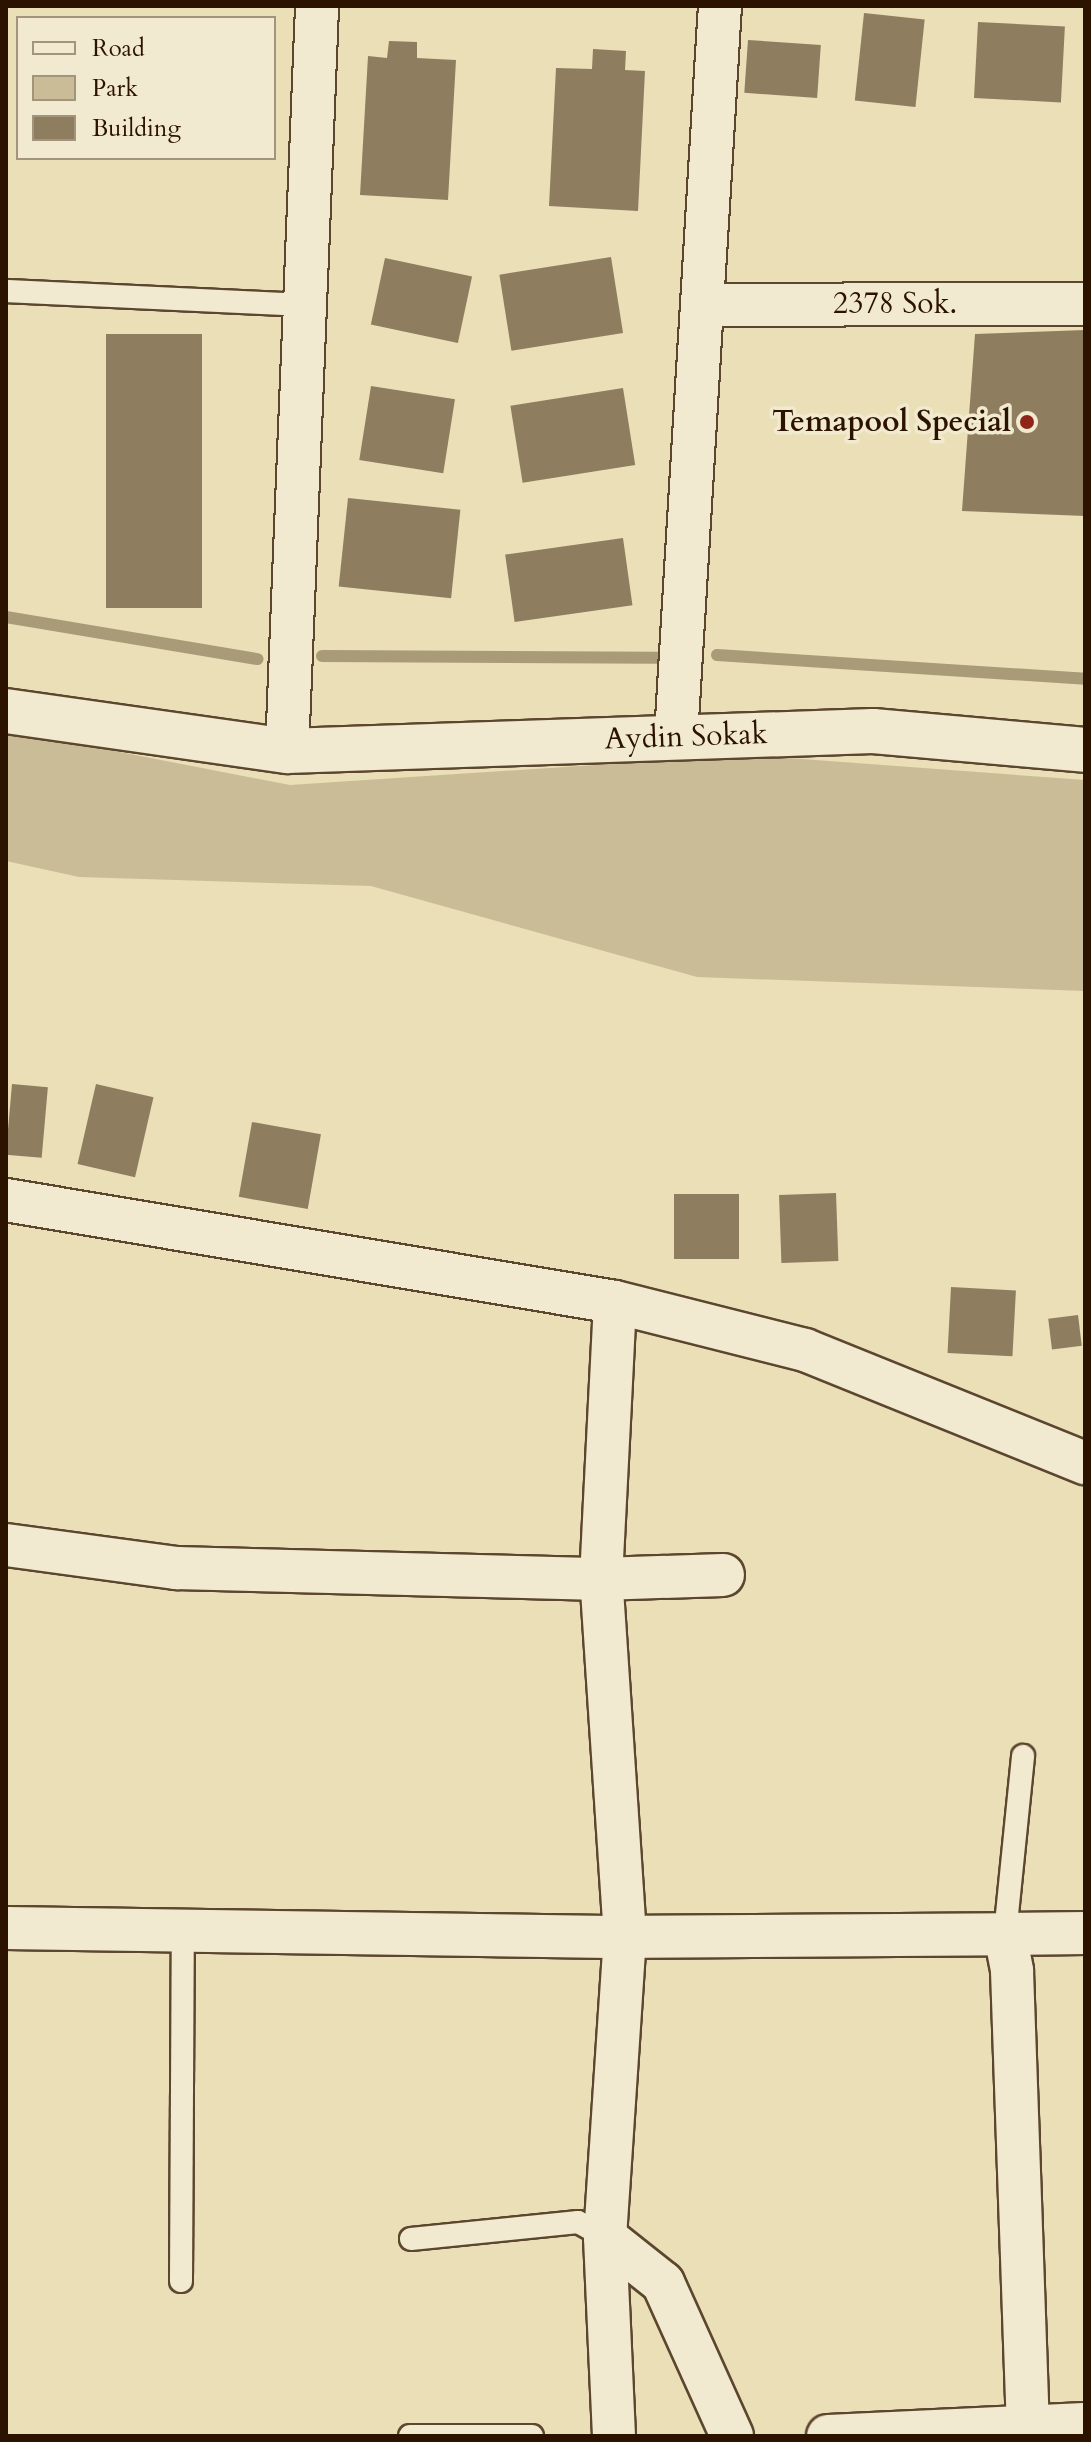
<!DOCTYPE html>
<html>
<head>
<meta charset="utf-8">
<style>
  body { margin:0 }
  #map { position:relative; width:1091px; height:2442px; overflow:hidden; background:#eadfb6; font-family:Cardo,serif }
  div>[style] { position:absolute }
  .green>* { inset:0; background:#cabc97 }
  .stream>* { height:12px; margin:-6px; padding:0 6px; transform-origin:6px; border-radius:6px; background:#a99a78 }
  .building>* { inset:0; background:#8f7d5f; transform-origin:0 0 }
  .roads { filter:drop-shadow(2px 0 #5c462e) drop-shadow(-2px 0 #5c462e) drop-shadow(0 2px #5c462e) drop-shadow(0 -2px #5c462e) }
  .lane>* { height:22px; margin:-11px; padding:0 11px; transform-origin:11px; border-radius:11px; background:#f1ead0 }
  .street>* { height:42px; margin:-21px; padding:0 21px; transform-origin:21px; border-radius:21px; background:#f1ead0 }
  .secondary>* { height:44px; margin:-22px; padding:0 22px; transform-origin:22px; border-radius:22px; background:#f1ead0 }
  .dots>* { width:22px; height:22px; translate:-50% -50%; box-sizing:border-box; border:4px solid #f1ead0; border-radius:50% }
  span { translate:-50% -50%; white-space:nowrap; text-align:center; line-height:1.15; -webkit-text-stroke:7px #f1ead0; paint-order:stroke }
  .street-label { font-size:30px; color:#2c1300 }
  .poi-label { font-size:30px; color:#2c1300; font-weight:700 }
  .right { translate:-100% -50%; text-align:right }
  .frame { position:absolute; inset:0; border:8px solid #2c1300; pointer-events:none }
  .legend { position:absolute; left:16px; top:16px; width:260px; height:144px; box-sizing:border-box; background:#f1ead0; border:2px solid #a2947d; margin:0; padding:10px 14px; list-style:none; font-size:24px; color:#2c1300 }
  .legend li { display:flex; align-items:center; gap:16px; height:40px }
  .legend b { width:40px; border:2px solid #a2947d }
</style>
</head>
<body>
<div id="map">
  <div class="green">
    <div style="clip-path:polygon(6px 730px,290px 785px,748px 755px,1085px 780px,1085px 991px,697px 977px,371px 886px,79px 877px,6px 861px)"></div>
  </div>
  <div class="stream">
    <div style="left:6px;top:617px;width:255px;rotate:9.5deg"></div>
    <div style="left:717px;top:655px;width:369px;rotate:3.7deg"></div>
    <div style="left:322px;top:656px;width:335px;rotate:0.3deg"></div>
  </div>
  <div class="building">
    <div style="left:864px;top:13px;width:61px;height:88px;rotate:6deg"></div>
    <div style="left:978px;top:22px;width:87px;height:76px;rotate:3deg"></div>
    <div style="left:748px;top:40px;width:73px;height:53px;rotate:4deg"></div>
    <div style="clip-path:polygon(389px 41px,417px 42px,417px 58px,456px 60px,448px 200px,360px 195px,368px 56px,387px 58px)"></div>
    <div style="clip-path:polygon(593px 49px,626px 51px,625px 70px,645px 71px,638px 211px,549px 206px,556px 68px,592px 69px)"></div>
    <div style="left:611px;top:257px;width:77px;height:113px;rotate:81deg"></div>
    <div style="left:385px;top:258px;width:89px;height:68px;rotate:12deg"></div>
    <div style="clip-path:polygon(1085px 330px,1085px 516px,962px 511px,975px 334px)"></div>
    <div style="left:106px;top:334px;width:96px;height:274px"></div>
    <div style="left:371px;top:386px;width:85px;height:75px;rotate:9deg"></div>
    <div style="left:623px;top:388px;width:78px;height:114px;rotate:81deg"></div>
    <div style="left:348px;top:498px;width:113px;height:89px;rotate:6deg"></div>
    <div style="left:623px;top:538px;width:68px;height:119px;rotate:82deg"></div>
    <div style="left:12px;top:1084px;width:36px;height:71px;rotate:5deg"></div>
    <div style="left:96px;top:1084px;width:59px;height:82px;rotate:13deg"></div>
    <div style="left:252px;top:1122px;width:70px;height:76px;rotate:10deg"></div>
    <div style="left:836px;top:1193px;width:68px;height:57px;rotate:88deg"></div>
    <div style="left:674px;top:1194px;width:65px;height:65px"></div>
    <div style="left:951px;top:1287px;width:65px;height:66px;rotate:3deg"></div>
    <div style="left:1078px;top:1315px;width:31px;height:30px;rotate:83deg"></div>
  </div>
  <div class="roads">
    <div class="lane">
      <div style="left:6px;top:291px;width:299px;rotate:2.7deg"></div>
      <div style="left:1005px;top:1934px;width:179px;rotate:-84.2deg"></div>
      <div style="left:411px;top:2239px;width:168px;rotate:-5.8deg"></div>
      <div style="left:578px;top:2222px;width:31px;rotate:29deg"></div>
      <div style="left:181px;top:2281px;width:350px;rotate:-89.7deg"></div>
      <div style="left:410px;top:2436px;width:122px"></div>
    </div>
    <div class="street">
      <div style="left:704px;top:305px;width:381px;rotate:-0.2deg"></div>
      <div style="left:676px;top:737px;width:732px;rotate:-86.56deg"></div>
      <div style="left:287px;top:751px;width:746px;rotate:-87.69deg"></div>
      <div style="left:6px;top:1200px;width:617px;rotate:9.51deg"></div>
      <div style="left:615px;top:1302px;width:196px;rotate:14.2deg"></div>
      <div style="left:805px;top:1350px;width:302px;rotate:22deg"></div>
      <div style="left:6px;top:1545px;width:172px;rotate:7.7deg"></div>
      <div style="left:176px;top:1568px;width:425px;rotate:1.5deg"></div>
      <div style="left:601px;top:1579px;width:122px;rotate:-1.9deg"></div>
      <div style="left:6px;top:1928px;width:604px;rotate:0.85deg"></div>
      <div style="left:610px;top:1937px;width:395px;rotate:-0.4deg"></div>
      <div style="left:1005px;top:1934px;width:38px;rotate:79deg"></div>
      <div style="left:1012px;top:1971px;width:455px;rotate:88deg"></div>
      <div style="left:1005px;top:1934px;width:80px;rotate:-0.7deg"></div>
      <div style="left:605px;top:2237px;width:74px;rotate:38.4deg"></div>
      <div style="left:663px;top:2283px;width:168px;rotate:65.7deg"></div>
      <div style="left:614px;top:2436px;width:199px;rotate:-92.6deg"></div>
      <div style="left:605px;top:2237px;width:302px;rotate:-86.2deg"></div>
      <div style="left:625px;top:1936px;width:358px;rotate:-93.8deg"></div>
      <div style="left:601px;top:1579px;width:277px;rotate:-87.1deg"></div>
      <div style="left:828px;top:2436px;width:257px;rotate:-2.7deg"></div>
    </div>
    <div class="secondary">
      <div style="left:6px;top:711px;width:284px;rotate:8.1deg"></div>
      <div style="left:287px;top:751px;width:586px;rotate:-1.95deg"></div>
      <div style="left:873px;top:731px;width:213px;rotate:5.1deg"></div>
    </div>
  </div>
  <div class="dots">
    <div style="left:1027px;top:422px;background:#8f2418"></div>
  </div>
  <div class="street-label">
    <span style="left:895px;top:304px">2378 Sok.</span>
    <span style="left:686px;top:737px;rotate:-2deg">Aydin Sokak</span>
  </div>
  <div class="poi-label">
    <span class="right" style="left:1011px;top:422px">Temapool Special</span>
  </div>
  <div class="frame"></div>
  <ul class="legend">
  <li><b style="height:10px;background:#f1ead0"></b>Road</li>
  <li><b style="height:22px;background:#cabc97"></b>Park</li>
  <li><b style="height:22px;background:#8f7d5f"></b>Building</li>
  </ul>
</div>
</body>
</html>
